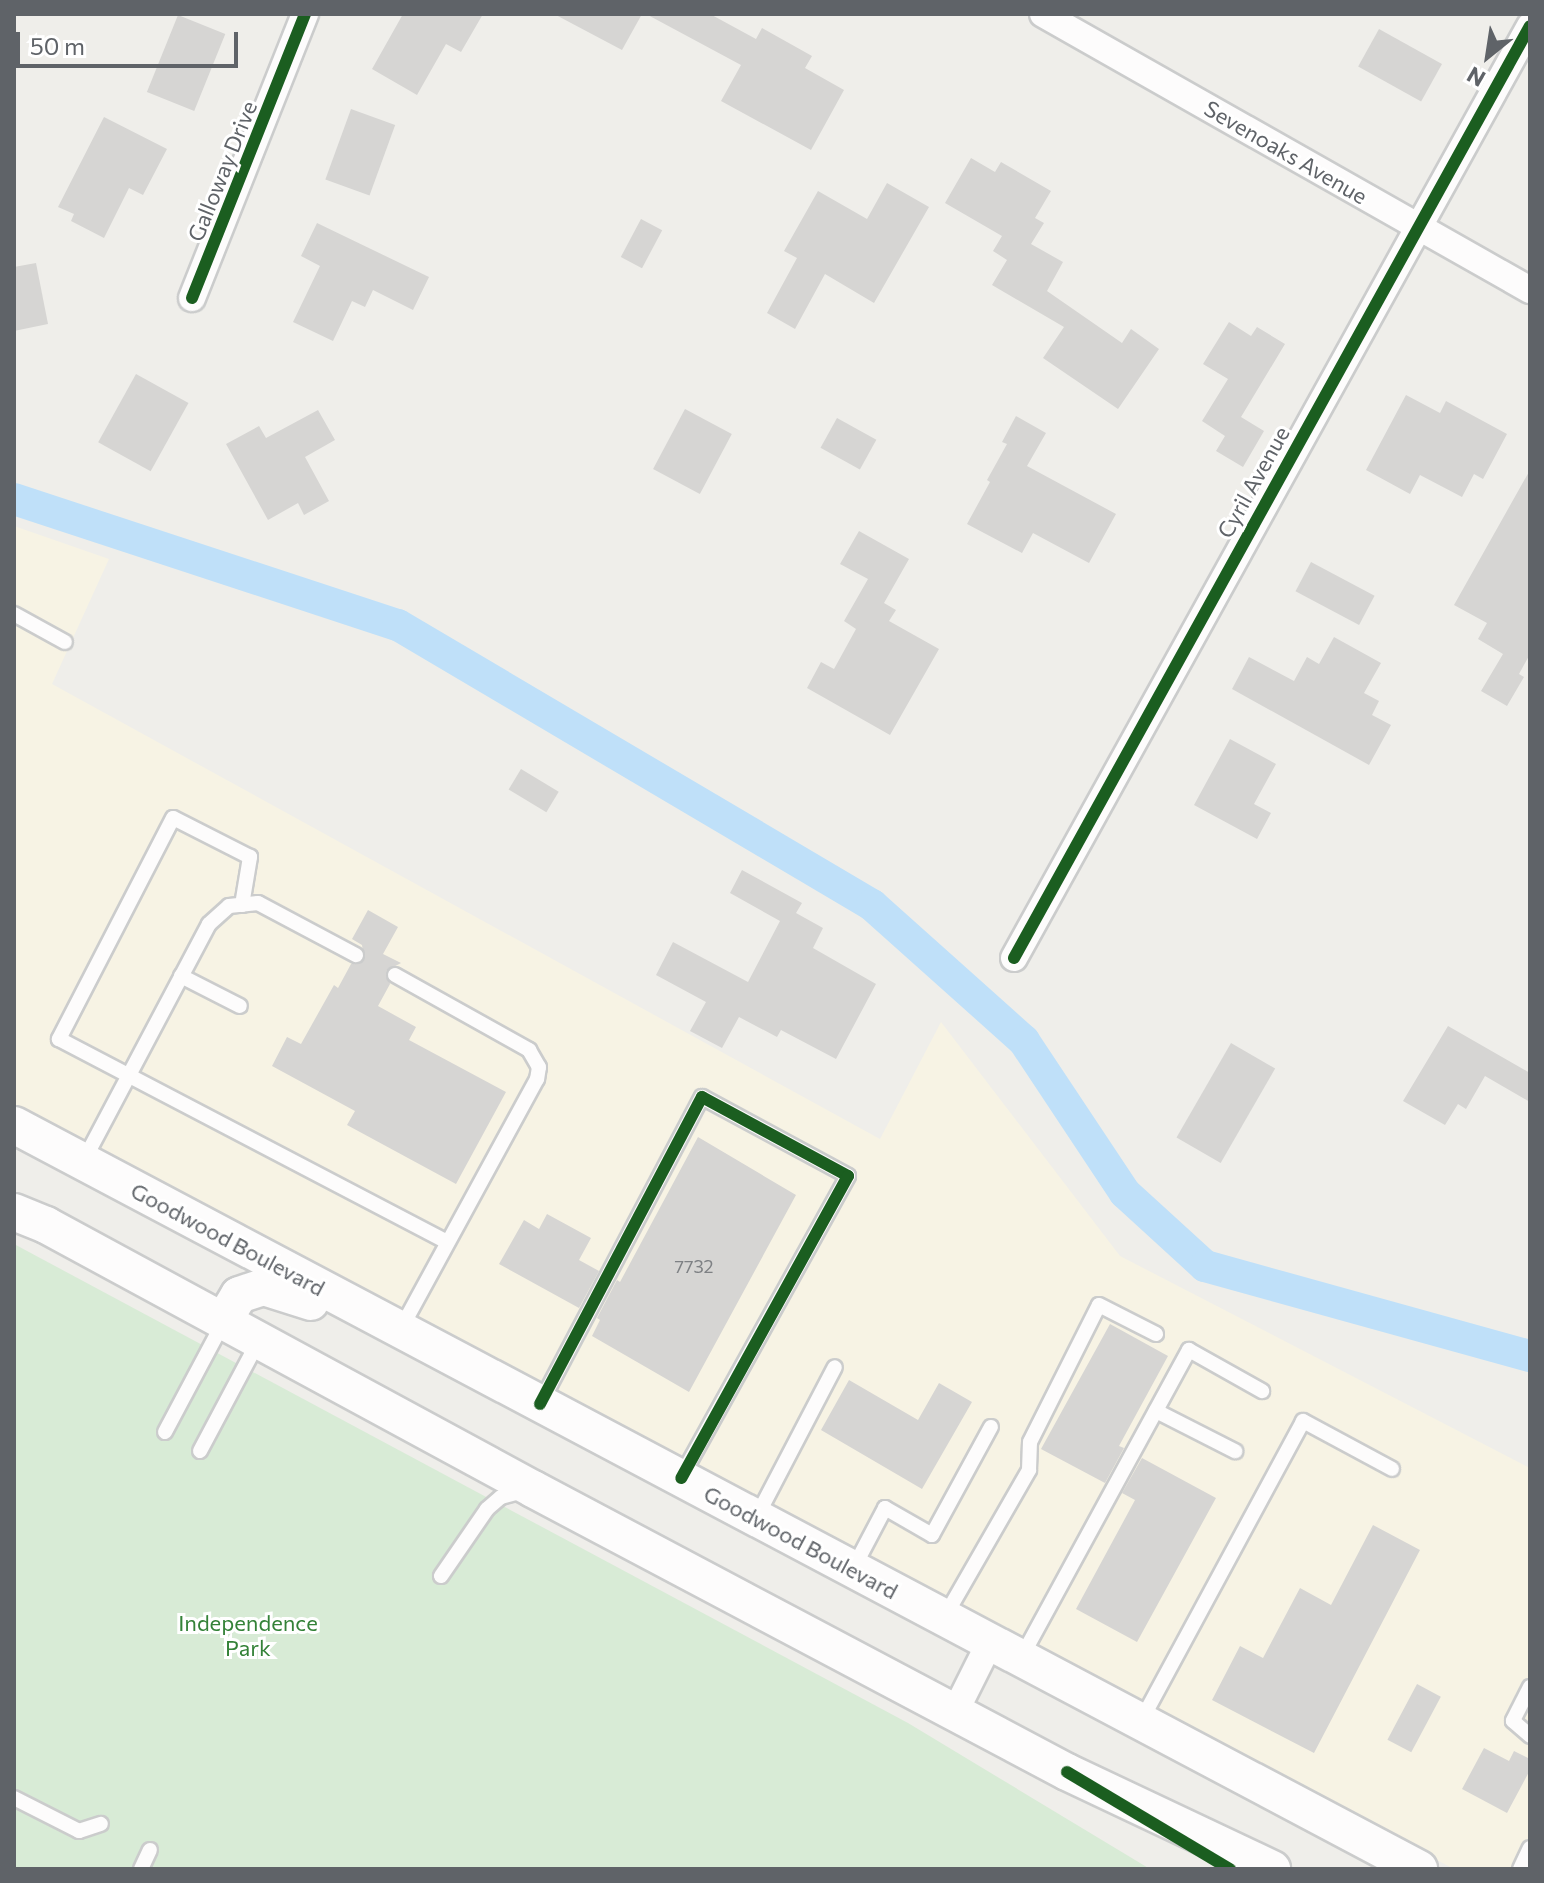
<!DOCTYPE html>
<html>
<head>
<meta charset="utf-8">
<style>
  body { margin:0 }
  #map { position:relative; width:1544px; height:1883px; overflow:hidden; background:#efeeea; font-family:Commissioner,sans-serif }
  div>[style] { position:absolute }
  .commercial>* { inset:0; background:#f7f3e4 }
  .green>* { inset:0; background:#d8ebd6 }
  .canal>* { height:32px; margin:-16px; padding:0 16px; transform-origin:16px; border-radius:16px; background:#bfe0f9 }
  .building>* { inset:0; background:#d6d5d3; transform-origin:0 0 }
  .roads { filter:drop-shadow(2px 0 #cbcccc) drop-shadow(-2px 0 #cbcccc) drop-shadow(0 2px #cbcccc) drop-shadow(0 -2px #cbcccc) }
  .lane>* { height:14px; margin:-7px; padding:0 7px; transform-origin:7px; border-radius:7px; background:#fdfcfc }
  .street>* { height:26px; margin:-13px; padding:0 13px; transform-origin:13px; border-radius:13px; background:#fdfcfc }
  .secondary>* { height:36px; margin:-18px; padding:0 18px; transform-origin:18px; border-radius:18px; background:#fdfcfc }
  .cycleway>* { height:12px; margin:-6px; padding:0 6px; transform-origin:6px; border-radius:6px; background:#1b5e20 }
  span { translate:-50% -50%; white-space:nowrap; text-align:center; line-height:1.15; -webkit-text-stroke:6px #fff; paint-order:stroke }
  .number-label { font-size:18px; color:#7e8184 }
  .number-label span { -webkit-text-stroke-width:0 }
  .street-label { font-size:22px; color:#5f6368 }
  .park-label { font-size:22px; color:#348238 }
  .frame { position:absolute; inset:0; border:16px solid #5f6368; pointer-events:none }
  .north { position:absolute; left:1448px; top:16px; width:80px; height:80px; -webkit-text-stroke:6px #fff; paint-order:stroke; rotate:210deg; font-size:22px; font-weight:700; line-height:32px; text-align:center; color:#5f6368 }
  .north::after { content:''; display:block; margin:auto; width:28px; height:36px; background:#5f6368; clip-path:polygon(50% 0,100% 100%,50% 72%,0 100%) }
  .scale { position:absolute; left:16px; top:32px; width:222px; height:36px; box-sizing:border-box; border:4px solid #5f6368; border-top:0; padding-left:10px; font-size:24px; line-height:28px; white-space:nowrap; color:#5f6368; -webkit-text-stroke:6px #fff; paint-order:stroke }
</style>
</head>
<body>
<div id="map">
  <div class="commercial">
    <div style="clip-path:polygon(14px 526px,109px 559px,52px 684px,880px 1139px,941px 1022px,1120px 1256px,1530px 1468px,1530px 1869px,1454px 1869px,14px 1110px)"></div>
  </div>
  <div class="green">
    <div style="clip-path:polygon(14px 1244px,908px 1723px,1150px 1869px,14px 1869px)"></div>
  </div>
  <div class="canal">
    <div style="left:14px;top:499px;width:404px;rotate:18.2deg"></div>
    <div style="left:398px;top:625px;width:551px;rotate:30.57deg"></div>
    <div style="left:872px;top:905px;width:204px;rotate:41.8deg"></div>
    <div style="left:1024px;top:1041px;width:182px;rotate:56.4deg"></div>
    <div style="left:1125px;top:1193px;width:108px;rotate:42.4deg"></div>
    <div style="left:1205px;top:1266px;width:337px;rotate:15.5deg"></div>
  </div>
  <div class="building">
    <div style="clip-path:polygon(403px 14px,483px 14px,461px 52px,446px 44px,417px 95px,372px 69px)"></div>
    <div style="clip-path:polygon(554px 14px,642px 14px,622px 50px)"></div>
    <div style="clip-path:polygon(646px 14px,710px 14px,756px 39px,762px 28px,812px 56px,805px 68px,844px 90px,811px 150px,721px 101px,741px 65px)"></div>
    <div style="left:178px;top:15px;width:51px;height:83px;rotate:22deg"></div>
    <div style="left:1379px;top:29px;width:72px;height:43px;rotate:29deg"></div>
    <div style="left:351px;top:109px;width:47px;height:75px;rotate:20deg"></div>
    <div style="clip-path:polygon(104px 117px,167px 149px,143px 195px,129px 188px,104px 238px,71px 221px,74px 214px,58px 207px)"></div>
    <div style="clip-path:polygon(971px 158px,995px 172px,1001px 162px,1051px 191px,1035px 218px,1044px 223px,1031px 244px,1063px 262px,1047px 291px,1122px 343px,1131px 329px,1159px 349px,1118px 409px,1043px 358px,1064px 327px,992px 285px,1007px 260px,993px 251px,1002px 236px,945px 203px)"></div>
    <div style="clip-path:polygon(887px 183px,929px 207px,874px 303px,825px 274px,795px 329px,767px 313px,797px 258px,784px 251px,818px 191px,867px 219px)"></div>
    <div style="left:641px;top:219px;width:24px;height:43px;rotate:28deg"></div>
    <div style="clip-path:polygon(317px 223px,429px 277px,413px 310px,373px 290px,365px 307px,352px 301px,333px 341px,293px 322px,320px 266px,301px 256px)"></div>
    <div style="clip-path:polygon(36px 263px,48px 324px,14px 331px,14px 267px)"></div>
    <div style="clip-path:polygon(1229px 322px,1251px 336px,1257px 327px,1285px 344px,1241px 417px,1264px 431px,1243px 467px,1216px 451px,1225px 436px,1202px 421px,1228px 379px,1203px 364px)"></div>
    <div style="left:136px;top:374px;width:60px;height:78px;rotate:29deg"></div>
    <div style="clip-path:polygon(1406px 395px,1440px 413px,1446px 401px,1507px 434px,1483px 479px,1474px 474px,1462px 497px,1420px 475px,1410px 494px,1366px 470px)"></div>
    <div style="left:685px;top:409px;width:53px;height:68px;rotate:28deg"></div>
    <div style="clip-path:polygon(318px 410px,335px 440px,305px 457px,329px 501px,304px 515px,298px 503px,268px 520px,226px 444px,259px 426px,266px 438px)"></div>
    <div style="clip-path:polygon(1016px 416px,1046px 433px,1027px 466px,1116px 514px,1089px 563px,1033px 533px,1022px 553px,967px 524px,990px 482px,987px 480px,1007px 444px,1002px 442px)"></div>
    <div style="left:837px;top:418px;width:45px;height:34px;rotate:29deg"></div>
    <div style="clip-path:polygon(1530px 470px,1530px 654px,1519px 674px,1524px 677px,1507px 706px,1481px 691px,1503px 654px,1478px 639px,1487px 623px,1454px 605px)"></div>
    <div style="clip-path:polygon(859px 531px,909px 559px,884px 603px,896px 610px,889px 621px,939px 649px,890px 735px,807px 688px,821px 662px,834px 669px,856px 629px,844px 621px,868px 579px,840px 564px)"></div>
    <div style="left:1311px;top:562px;width:72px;height:33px;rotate:28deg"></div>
    <div style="clip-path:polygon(1334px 637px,1381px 663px,1364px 693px,1379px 701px,1372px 715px,1391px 725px,1369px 765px,1232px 689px,1249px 657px,1294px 681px,1307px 657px,1319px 664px)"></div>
    <div style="clip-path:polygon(1230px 739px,1276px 764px,1254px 804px,1271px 813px,1257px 839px,1194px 805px)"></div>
    <div style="left:521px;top:769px;width:44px;height:24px;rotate:31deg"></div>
    <div style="clip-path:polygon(742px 870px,802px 903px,796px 913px,823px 928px,813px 948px,876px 984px,836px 1059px,781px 1030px,777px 1037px,739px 1017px,722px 1048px,690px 1031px,706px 1002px,656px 975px,673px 942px,748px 982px,780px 921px,730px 893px)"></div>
    <div style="clip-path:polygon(368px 910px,398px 927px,383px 954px,401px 963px,386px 971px,390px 984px,378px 1006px,416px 1027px,409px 1040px,506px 1092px,456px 1184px,347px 1125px,355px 1111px,272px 1066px,287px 1037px,301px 1044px,334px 985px,338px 988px,351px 964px,364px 960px,362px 945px,352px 939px)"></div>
    <div style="clip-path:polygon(1448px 1026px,1530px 1073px,1530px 1102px,1485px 1076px,1466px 1109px,1458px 1104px,1445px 1125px,1403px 1101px)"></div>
    <div style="left:1231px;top:1043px;width:51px;height:109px;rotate:30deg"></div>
    <div style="clip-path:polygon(698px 1137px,796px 1195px,689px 1392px,592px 1336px,600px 1320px,597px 1318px,617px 1280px,620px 1282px)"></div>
    <div style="clip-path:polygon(547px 1214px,591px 1238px,579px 1260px,599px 1271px,579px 1308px,499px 1264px,524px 1220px,539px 1229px)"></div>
    <div style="clip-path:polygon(1110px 1324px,1168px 1356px,1119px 1446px,1124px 1448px,1105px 1483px,1041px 1449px)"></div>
    <div style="clip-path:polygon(849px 1380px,918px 1420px,939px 1383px,972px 1402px,922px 1489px,821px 1430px)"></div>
    <div style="clip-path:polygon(1142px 1458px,1216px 1498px,1137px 1642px,1076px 1609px,1135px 1500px,1122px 1493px)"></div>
    <div style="clip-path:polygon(1373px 1525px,1420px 1550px,1314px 1753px,1212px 1700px,1240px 1646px,1263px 1658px,1300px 1588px,1331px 1605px)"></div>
    <div style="left:1417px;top:1684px;width:27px;height:63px;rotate:28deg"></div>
    <div style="clip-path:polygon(1484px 1748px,1509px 1761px,1514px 1751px,1530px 1759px,1530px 1770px,1507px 1813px,1462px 1789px)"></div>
  </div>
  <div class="roads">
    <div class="lane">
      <div style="left:14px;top:614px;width:58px;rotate:28.8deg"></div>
      <div style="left:242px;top:905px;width:49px;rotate:-80.5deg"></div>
      <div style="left:250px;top:857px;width:86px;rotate:-153.1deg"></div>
      <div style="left:173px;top:818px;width:249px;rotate:117.3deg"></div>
      <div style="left:59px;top:1039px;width:438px;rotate:27.6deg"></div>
      <div style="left:395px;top:975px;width:154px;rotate:29.2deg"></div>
      <div style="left:529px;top:1050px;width:20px;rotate:60deg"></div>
      <div style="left:539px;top:1067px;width:12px;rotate:99deg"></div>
      <div style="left:537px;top:1079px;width:286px;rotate:118.6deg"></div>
      <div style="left:181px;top:976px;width:66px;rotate:27deg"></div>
      <div style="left:83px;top:1162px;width:269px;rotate:-62.1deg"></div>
      <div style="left:209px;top:924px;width:27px;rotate:-42deg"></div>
      <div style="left:229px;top:906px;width:29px;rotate:-6deg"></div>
      <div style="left:258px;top:903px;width:111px;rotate:28deg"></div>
      <div style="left:540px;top:1404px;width:347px;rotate:-62.2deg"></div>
      <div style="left:702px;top:1097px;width:166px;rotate:28.4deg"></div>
      <div style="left:848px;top:1176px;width:343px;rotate:119deg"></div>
      <div style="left:1156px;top:1411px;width:89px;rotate:26.9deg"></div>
      <div style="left:165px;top:1432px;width:126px;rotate:-62deg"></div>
      <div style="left:200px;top:1451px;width:123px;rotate:-62deg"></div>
      <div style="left:756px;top:1518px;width:170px;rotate:-62.4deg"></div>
      <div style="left:853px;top:1569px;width:69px;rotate:-62.3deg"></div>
      <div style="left:885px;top:1508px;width:54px;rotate:29.9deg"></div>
      <div style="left:932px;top:1535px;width:123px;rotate:-61.4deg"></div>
      <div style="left:441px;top:1576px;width:81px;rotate:-55.5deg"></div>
      <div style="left:487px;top:1509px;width:18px;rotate:-41deg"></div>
      <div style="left:501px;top:1497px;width:24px;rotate:-15deg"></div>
      <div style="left:944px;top:1618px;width:171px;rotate:-60.1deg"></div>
      <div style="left:1029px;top:1470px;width:28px;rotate:-88deg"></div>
      <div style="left:1030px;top:1442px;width:153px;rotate:-63.3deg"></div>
      <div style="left:1099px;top:1305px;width:64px;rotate:27deg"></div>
      <div style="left:1021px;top:1658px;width:351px;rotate:-61.4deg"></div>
      <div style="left:1189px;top:1350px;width:84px;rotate:29.3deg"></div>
      <div style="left:1530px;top:1687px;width:38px;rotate:117deg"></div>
      <div style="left:1513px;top:1721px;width:23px;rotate:41deg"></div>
      <div style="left:1141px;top:1721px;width:341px;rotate:-61.6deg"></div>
      <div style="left:1303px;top:1421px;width:101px;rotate:28.3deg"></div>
      <div style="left:14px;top:1798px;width:73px;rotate:26.9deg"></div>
      <div style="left:79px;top:1831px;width:23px;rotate:-18deg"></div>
      <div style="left:141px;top:1869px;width:21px;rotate:-65deg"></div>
      <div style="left:1520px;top:1869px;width:23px;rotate:-65deg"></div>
    </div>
    <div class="street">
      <div style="left:1043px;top:14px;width:560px;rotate:29.54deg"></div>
      <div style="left:192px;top:298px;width:306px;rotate:-68.3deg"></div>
      <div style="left:1014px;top:958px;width:1065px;rotate:-61.03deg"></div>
      <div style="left:955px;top:1712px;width:78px;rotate:-63.4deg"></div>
    </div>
    <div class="secondary">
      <div style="left:14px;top:1125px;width:1590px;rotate:27.9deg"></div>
      <div style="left:14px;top:1212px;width:35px;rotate:22deg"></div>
      <div style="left:46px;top:1225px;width:554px;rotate:28.46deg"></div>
      <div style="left:533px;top:1489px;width:604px;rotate:27.92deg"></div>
      <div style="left:1067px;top:1772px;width:227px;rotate:25.3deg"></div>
      <div style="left:224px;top:1320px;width:29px;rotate:-59deg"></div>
      <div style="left:239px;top:1295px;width:26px;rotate:-18deg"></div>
      <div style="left:264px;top:1287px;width:49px;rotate:17.7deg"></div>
    </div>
  </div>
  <div class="cycleway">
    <div style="left:192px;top:298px;width:306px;rotate:-68.3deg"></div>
    <div style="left:1014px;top:958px;width:1065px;rotate:-61.03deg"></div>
    <div style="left:540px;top:1404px;width:347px;rotate:-62.2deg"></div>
    <div style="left:702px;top:1097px;width:166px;rotate:28.4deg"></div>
    <div style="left:848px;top:1176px;width:345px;rotate:118.9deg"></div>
    <div style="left:1067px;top:1772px;width:190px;rotate:30.8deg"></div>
  </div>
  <div class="number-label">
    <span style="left:694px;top:1266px">7732</span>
  </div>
  <div class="street-label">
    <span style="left:1286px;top:152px;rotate:30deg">Sevenoaks Avenue</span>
    <span style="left:222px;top:171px;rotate:-68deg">Galloway Drive</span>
    <span style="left:1253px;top:482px;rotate:-61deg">Cyril Avenue</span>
    <span style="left:228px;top:1239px;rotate:28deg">Goodwood Boulevard</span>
    <span style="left:801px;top:1542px;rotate:28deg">Goodwood Boulevard</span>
  </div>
  <div class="park-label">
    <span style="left:248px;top:1635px">Independence<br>Park</span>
  </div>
  <div class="frame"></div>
  <div class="north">N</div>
  <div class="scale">50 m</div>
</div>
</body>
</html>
